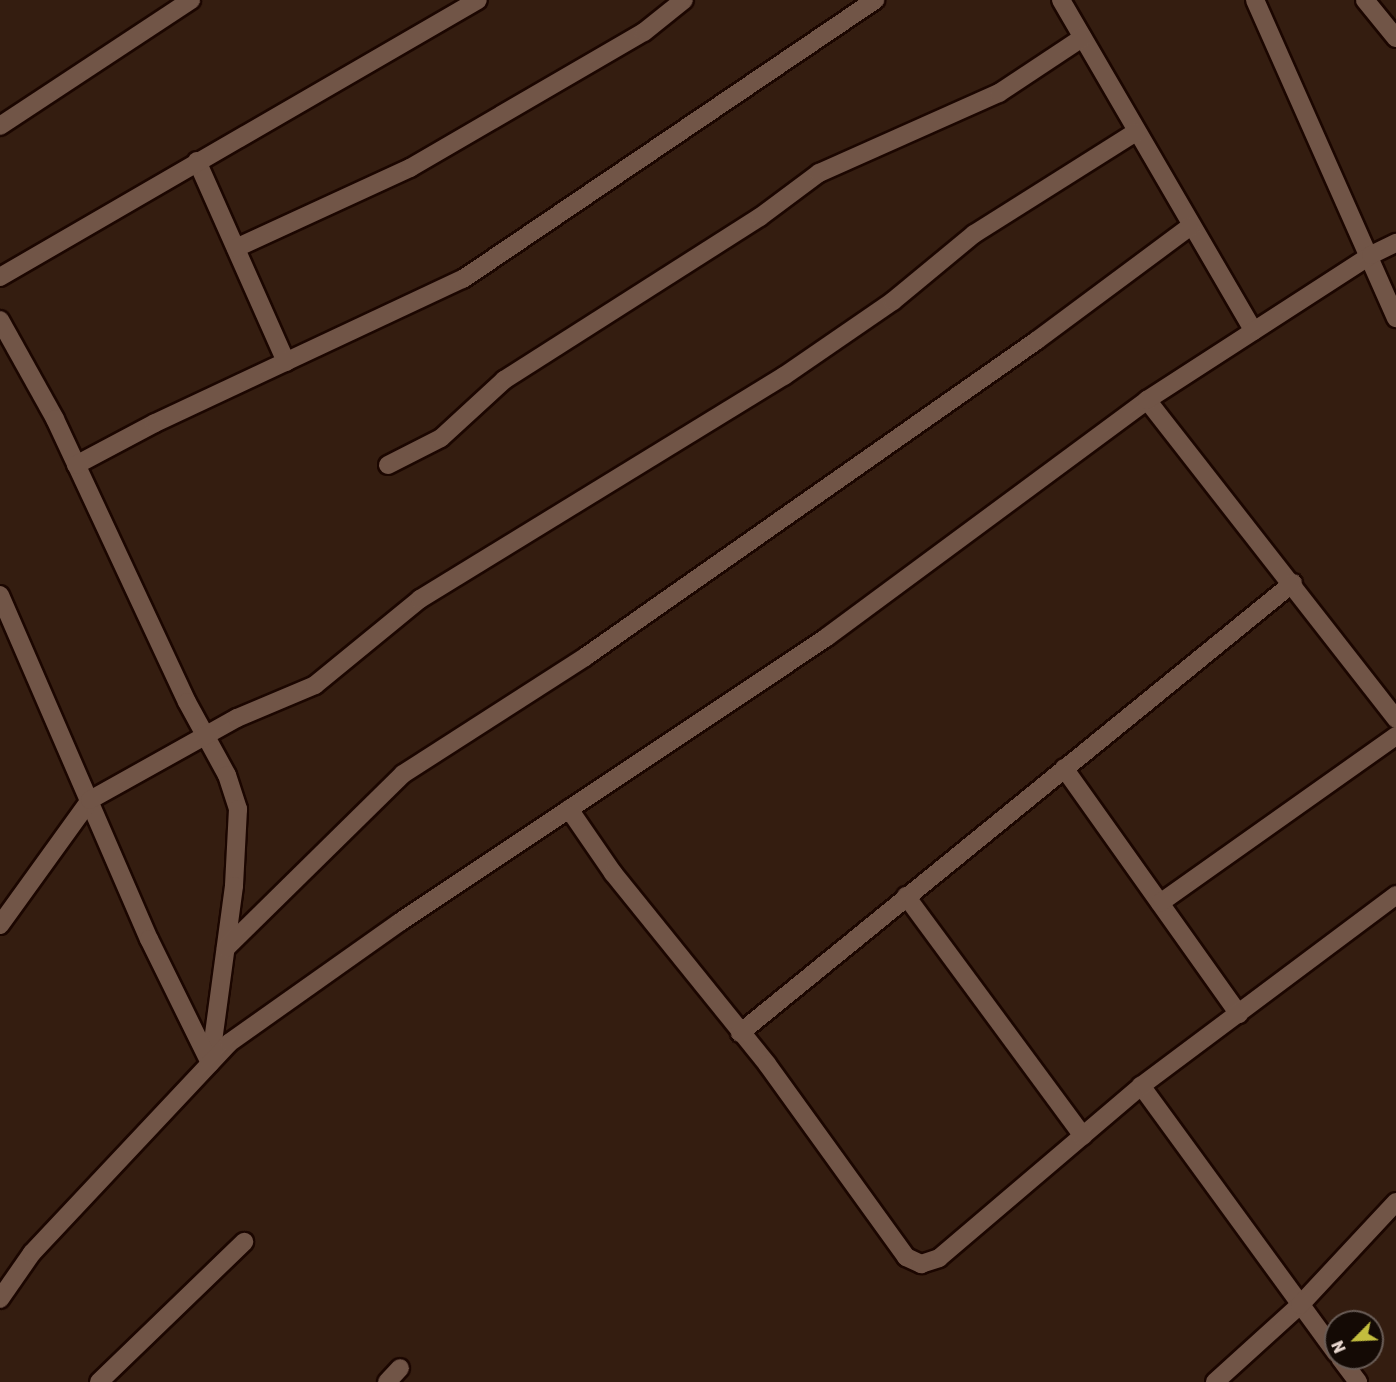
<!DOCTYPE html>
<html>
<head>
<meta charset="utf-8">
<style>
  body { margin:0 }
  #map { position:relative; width:1396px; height:1382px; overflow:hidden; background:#341d10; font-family:Rubik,sans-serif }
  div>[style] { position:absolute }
  .roads { filter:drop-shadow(2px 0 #1b0600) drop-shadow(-2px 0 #1b0600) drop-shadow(0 2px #1b0600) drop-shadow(0 -2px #1b0600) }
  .street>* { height:18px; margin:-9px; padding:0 9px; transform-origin:9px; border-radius:9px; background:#715547 }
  span { translate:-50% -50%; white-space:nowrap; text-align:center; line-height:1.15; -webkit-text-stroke:4.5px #140a05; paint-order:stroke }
  .north { position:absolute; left:1324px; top:1310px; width:60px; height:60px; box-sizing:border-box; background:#140a05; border:2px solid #695c56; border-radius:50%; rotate:246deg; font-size:16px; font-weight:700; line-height:24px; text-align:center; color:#e9d8d0 }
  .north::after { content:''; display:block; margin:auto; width:21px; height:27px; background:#c3bd3e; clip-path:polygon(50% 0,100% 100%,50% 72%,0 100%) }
</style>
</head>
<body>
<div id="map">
  <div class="roads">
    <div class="street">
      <div style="left:1061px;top:0;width:383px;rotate:59.8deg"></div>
      <div style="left:1255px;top:0;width:348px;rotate:66.1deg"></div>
      <div style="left:1365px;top:0;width:49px;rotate:50.8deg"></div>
      <div style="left:0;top:126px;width:229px;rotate:-33.4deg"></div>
      <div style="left:197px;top:161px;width:220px;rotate:66.1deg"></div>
      <div style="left:236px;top:248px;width:192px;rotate:-24.7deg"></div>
      <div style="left:410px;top:168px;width:271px;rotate:-30.2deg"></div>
      <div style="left:644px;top:32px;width:51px;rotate:-38.7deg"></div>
      <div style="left:0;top:277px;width:552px;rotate:-30.09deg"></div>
      <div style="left:0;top:320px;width:113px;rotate:60.9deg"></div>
      <div style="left:55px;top:419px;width:312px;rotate:65deg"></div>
      <div style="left:187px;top:702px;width:83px;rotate:61.3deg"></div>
      <div style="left:227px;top:775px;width:36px;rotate:72deg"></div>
      <div style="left:238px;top:809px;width:77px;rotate:93deg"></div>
      <div style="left:234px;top:886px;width:179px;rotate:97.7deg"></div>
      <div style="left:1147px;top:400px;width:405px;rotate:52deg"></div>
      <div style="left:76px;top:465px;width:89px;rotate:-28deg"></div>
      <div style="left:155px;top:423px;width:340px;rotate:-25.1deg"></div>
      <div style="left:463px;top:279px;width:498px;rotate:-34.1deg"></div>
      <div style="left:388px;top:465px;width:59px;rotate:-27deg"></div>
      <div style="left:441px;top:438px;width:86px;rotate:-42.6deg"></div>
      <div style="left:504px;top:380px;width:303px;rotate:-32.5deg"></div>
      <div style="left:760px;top:217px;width:74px;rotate:-36.7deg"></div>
      <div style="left:819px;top:173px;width:197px;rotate:-24deg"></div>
      <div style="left:999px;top:93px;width:100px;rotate:-33.5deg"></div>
      <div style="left:0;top:595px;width:375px;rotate:66.6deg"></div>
      <div style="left:149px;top:939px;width:138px;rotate:63.8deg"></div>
      <div style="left:1064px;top:768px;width:302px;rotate:54.6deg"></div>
      <div style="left:569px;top:809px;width:78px;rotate:55.5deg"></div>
      <div style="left:613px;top:873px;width:245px;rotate:51.1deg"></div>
      <div style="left:767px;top:1064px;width:238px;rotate:54.2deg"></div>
      <div style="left:906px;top:1257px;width:17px;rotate:25deg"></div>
      <div style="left:921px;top:1264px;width:19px;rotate:-18deg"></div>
      <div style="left:939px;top:1258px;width:265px;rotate:-40.4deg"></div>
      <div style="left:906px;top:896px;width:298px;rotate:53.6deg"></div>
      <div style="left:1160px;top:903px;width:289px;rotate:-35.3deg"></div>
      <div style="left:0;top:925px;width:154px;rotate:-54.2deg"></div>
      <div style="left:90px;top:800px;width:168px;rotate:-29.2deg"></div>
      <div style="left:237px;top:718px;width:85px;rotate:-22.9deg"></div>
      <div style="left:315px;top:685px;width:136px;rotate:-39.3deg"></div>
      <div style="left:420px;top:599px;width:427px;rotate:-31.5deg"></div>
      <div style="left:784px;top:376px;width:132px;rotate:-34.5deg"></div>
      <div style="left:893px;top:301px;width:105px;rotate:-39.6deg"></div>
      <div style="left:974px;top:234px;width:191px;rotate:-32.2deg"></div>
      <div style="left:226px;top:948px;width:248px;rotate:-44.5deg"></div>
      <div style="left:403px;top:774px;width:216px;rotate:-32.7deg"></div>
      <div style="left:585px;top:657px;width:551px;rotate:-35.02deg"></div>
      <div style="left:1036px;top:341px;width:193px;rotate:-36.6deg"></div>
      <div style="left:740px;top:1033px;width:713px;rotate:-39.14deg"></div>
      <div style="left:0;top:1299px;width:56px;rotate:-55.2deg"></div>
      <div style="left:32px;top:1253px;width:288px;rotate:-46.8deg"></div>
      <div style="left:229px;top:1043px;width:209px;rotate:-35.3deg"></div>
      <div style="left:400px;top:922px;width:513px;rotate:-33.72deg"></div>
      <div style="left:827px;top:637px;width:398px;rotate:-36.5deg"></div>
      <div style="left:1147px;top:400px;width:267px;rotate:-32.9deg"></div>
      <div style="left:1371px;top:255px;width:28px;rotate:-26deg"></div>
      <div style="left:1336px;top:1353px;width:331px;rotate:-126.1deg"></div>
      <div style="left:1141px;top:1086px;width:319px;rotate:-36.8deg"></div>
      <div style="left:1340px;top:1358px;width:30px;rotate:53deg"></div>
      <div style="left:99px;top:1382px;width:202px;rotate:-44deg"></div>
      <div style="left:387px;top:1382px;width:19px;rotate:-47deg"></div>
      <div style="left:1215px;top:1382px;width:115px;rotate:-42.2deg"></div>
      <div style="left:1300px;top:1305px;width:141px;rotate:-47deg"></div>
    </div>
  </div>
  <div class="north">N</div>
</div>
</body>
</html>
